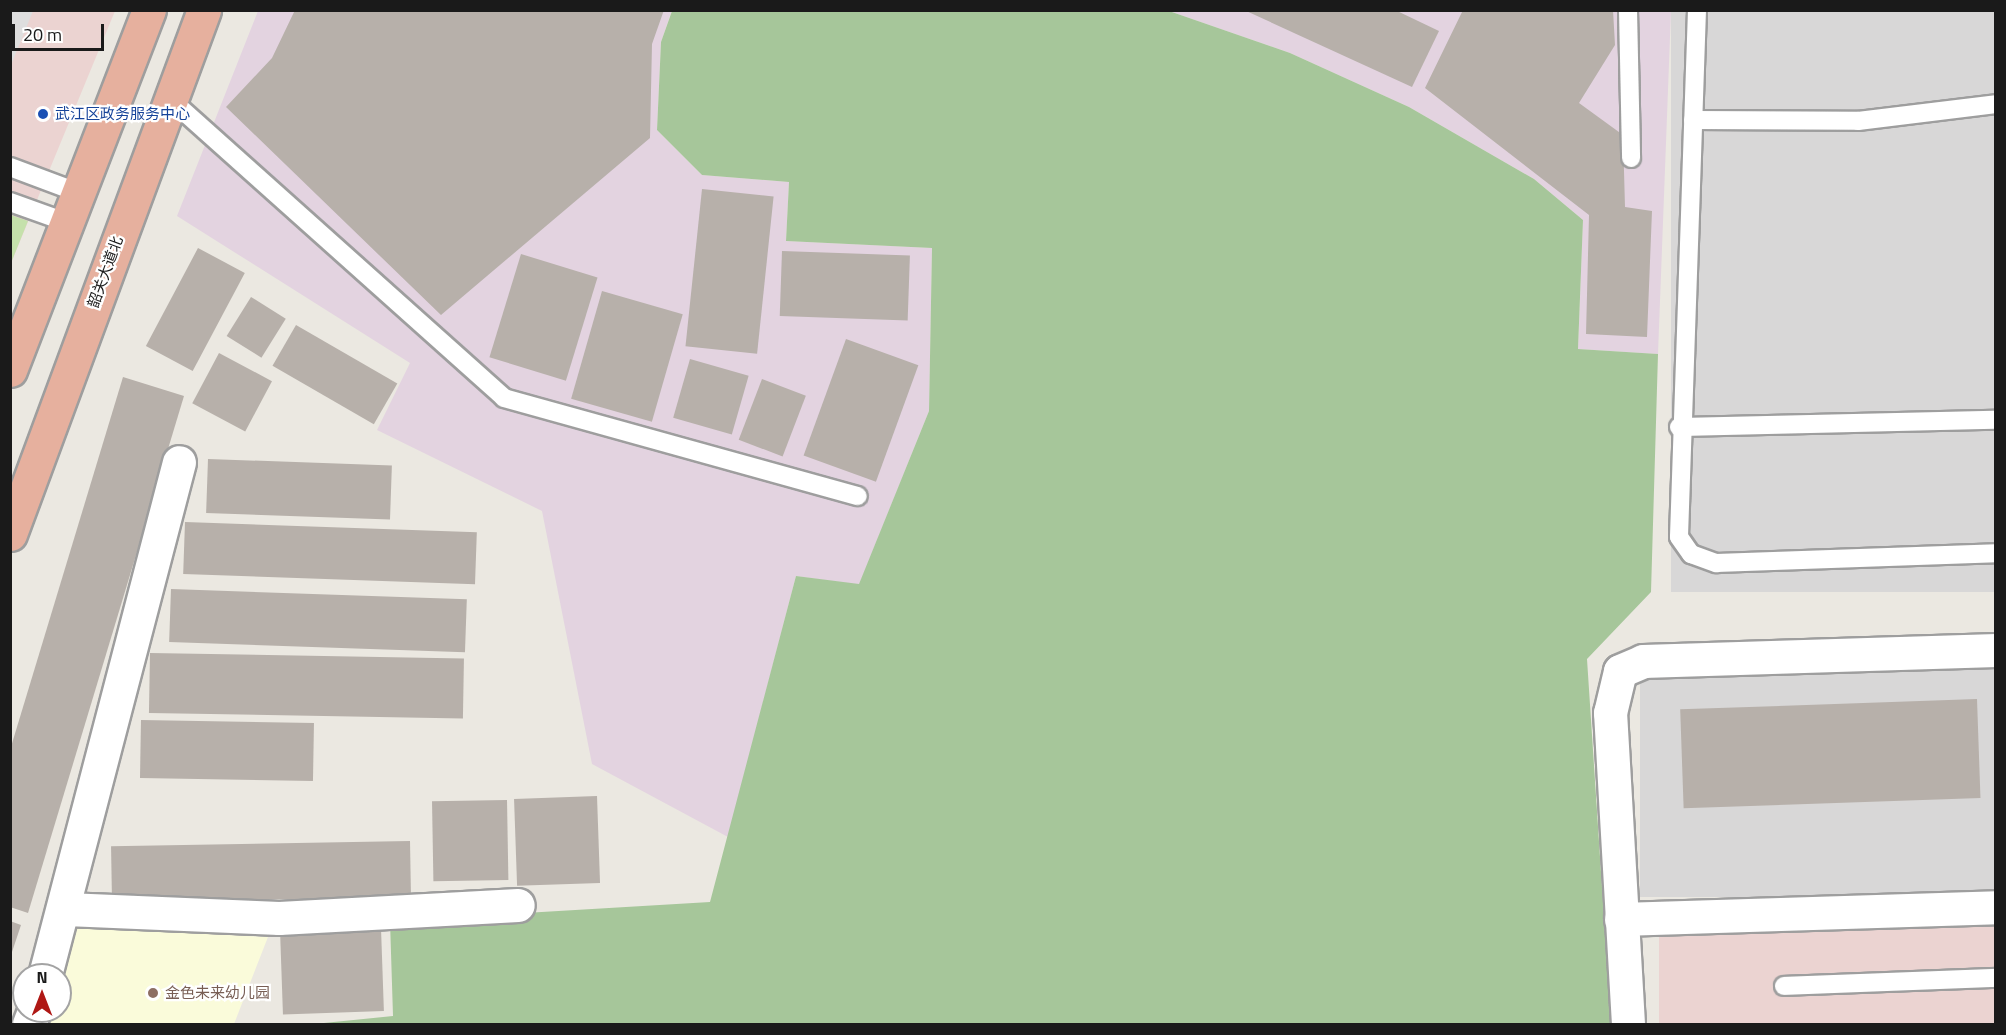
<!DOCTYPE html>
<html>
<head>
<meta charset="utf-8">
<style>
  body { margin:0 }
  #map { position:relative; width:2006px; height:1035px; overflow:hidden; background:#ebe8e1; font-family:"Titillium Web","Noto Sans SC",sans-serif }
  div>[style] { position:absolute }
  .residential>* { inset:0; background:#d8d7d7; transform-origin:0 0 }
  .commercial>* { inset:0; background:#ebd3d1; transform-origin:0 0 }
  .industrial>* { inset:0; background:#e3d3e0 }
  .education>* { inset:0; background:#fafbda }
  .grass>* { inset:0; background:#c5e1ab }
  .forest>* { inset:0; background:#a6c69a }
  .parking>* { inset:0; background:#dedede }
  .building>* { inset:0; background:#b7b0aa; transform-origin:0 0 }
  .roads { filter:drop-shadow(2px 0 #9e9e9e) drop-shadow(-2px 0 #9e9e9e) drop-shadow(0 2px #9e9e9e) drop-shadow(0 -2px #9e9e9e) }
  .service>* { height:18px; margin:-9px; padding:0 9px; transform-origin:9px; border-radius:9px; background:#fff }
  .minor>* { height:33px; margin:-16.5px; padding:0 16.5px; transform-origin:16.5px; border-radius:16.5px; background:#fff }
  .trunk>* { height:33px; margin:-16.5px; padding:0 16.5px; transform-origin:16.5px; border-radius:16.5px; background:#e6b09e }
  .dots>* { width:16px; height:16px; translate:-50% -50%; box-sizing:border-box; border:3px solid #fff; border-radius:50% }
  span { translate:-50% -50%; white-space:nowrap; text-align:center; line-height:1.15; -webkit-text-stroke:4.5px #fff; paint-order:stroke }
  .transit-label { font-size:15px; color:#164399 }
  .left { translate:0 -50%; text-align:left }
  .street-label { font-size:15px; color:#1a1a1a }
  .education-label { font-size:15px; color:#785e54 }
  .frame { position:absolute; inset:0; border:12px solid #1a1a1a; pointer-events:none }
  .north { position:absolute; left:12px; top:963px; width:60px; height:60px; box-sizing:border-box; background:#fff; border:2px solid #a3a3a3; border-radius:50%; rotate:0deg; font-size:16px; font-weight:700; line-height:24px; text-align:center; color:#1a1a1a }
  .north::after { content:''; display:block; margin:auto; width:21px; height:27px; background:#af1815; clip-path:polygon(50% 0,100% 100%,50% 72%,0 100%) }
  .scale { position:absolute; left:12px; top:24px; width:92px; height:27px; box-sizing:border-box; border:3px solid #1a1a1a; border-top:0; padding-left:8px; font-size:18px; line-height:21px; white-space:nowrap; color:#1a1a1a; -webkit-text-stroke:4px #fff; paint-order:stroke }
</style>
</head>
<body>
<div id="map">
  <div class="residential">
    <div style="left:1671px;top:11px;width:324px;height:581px"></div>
    <div style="left:1995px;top:663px;width:234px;height:355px;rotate:90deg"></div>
  </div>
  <div class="commercial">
    <div style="clip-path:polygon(11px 11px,115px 11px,11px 263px)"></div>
    <div style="left:1995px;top:918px;width:106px;height:336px;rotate:90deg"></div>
  </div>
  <div class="industrial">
    <div style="clip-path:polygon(672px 10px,661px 42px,657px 130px,702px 175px,789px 182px,786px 241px,932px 248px,929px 411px,859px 585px,796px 576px,728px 837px,592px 764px,542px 511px,377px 430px,410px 363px,177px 216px,258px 11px)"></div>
    <div style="clip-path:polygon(1169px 11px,1671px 11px,1658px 354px,1578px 349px,1583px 220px,1534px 179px,1409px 107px,1290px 53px)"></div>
  </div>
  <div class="education">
    <div style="clip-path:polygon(73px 927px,268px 937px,234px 1024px,41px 1024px,45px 1011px,60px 1011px,60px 975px)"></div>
  </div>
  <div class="grass">
    <div style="clip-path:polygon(11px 215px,28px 221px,11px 263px,10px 215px)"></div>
  </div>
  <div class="forest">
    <div style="clip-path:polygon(672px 11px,1169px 11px,1290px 53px,1409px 107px,1534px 179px,1583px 220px,1578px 349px,1658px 354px,1651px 592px,1587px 659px,1611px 1024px,314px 1024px,393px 1016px,390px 921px,710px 902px,796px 576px,859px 584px,929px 411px,932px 248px,786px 241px,789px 182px,702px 175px,657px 130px,661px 42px)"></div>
  </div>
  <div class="parking">
    <div style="clip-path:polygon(11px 10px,33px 11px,11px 65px,10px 11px)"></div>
  </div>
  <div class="building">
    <div style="clip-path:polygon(295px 10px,664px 10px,652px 44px,650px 138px,441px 315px,226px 107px,272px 58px)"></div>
    <div style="clip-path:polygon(1244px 10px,1395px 10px,1439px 31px,1412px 87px)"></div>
    <div style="clip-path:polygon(1463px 10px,1613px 10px,1615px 45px,1579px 103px,1623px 135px,1625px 207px,1652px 211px,1647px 337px,1586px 334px,1589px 215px,1425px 88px)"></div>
    <div style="left:702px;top:189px;width:72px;height:158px;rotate:6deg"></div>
    <div style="left:198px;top:248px;width:53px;height:111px;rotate:28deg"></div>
    <div style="left:782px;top:251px;width:128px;height:65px;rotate:2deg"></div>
    <div style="left:521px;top:254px;width:80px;height:108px;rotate:17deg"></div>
    <div style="left:602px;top:291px;width:84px;height:112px;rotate:16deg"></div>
    <div style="left:251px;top:297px;width:41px;height:46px;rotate:32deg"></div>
    <div style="left:296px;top:325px;width:117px;height:47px;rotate:30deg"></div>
    <div style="left:846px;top:339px;width:77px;height:124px;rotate:20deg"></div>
    <div style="left:219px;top:353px;width:60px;height:57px;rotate:28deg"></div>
    <div style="left:690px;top:359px;width:61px;height:61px;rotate:16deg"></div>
    <div style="clip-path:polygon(123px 377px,184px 396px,28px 913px,10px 907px,10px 750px)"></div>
    <div style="left:762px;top:379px;width:47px;height:65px;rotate:21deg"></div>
    <div style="left:208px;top:459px;width:184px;height:54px;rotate:2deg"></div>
    <div style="left:185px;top:522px;width:292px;height:52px;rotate:2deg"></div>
    <div style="left:171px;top:589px;width:296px;height:53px;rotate:2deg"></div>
    <div style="left:150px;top:653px;width:314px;height:60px;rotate:1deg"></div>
    <div style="left:1977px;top:699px;width:99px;height:297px;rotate:88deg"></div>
    <div style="left:141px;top:720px;width:173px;height:58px;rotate:1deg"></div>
    <div style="left:597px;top:796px;width:87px;height:83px;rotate:88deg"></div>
    <div style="left:507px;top:800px;width:80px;height:75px;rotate:89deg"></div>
    <div style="left:410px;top:841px;width:56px;height:299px;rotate:89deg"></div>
    <div style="clip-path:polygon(10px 921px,21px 925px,11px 955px,10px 955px)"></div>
    <div style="left:381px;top:928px;width:83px;height:101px;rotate:88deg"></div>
  </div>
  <div class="roads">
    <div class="service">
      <div style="left:1628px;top:10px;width:148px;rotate:88.8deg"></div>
      <div style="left:1697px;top:10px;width:527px;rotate:91.96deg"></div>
      <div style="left:1679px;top:537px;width:21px;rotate:55deg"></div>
      <div style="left:1691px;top:554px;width:27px;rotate:20deg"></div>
      <div style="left:1716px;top:563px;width:280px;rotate:-2deg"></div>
      <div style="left:170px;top:99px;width:448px;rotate:41.8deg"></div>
      <div style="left:504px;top:398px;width:367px;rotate:15.5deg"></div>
      <div style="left:1693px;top:120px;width:165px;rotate:0.3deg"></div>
      <div style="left:1858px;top:121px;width:139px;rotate:-7deg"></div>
      <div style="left:10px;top:167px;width:72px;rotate:20.5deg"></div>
      <div style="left:10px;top:202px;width:59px;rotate:19.7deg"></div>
      <div style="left:1679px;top:427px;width:317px;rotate:-1.3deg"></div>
      <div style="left:1784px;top:986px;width:212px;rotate:-2.2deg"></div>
    </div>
    <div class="minor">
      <div style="left:66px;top:909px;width:213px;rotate:2.4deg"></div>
      <div style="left:279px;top:918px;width:239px;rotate:-3.1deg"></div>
      <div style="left:1621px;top:919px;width:375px;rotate:-1.8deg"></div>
      <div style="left:45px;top:975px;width:530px;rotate:-75.36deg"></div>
      <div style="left:29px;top:1024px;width:14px;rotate:-69deg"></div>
      <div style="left:1628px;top:1024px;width:312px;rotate:-93.3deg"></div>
      <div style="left:1610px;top:713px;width:43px;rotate:-76.6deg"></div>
      <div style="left:1620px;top:671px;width:25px;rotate:-23deg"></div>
      <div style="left:1643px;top:661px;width:353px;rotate:-1.8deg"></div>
    </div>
    <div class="trunk">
      <div style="left:10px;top:370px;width:386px;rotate:-68.9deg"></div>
      <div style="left:10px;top:534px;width:559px;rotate:-69.68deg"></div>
    </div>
  </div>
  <div class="dots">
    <div style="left:43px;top:114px;background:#1a4fb4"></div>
    <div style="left:153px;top:993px;background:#8d6e63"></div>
  </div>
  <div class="transit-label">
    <span class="left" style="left:55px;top:114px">武江区政务服务中心</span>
  </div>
  <div class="street-label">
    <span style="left:105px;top:272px;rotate:-70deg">韶关大道北</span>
  </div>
  <div class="education-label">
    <span class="left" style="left:165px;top:993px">金色未来幼儿园</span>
  </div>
  <div class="frame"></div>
  <div class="north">N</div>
  <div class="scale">20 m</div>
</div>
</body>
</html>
